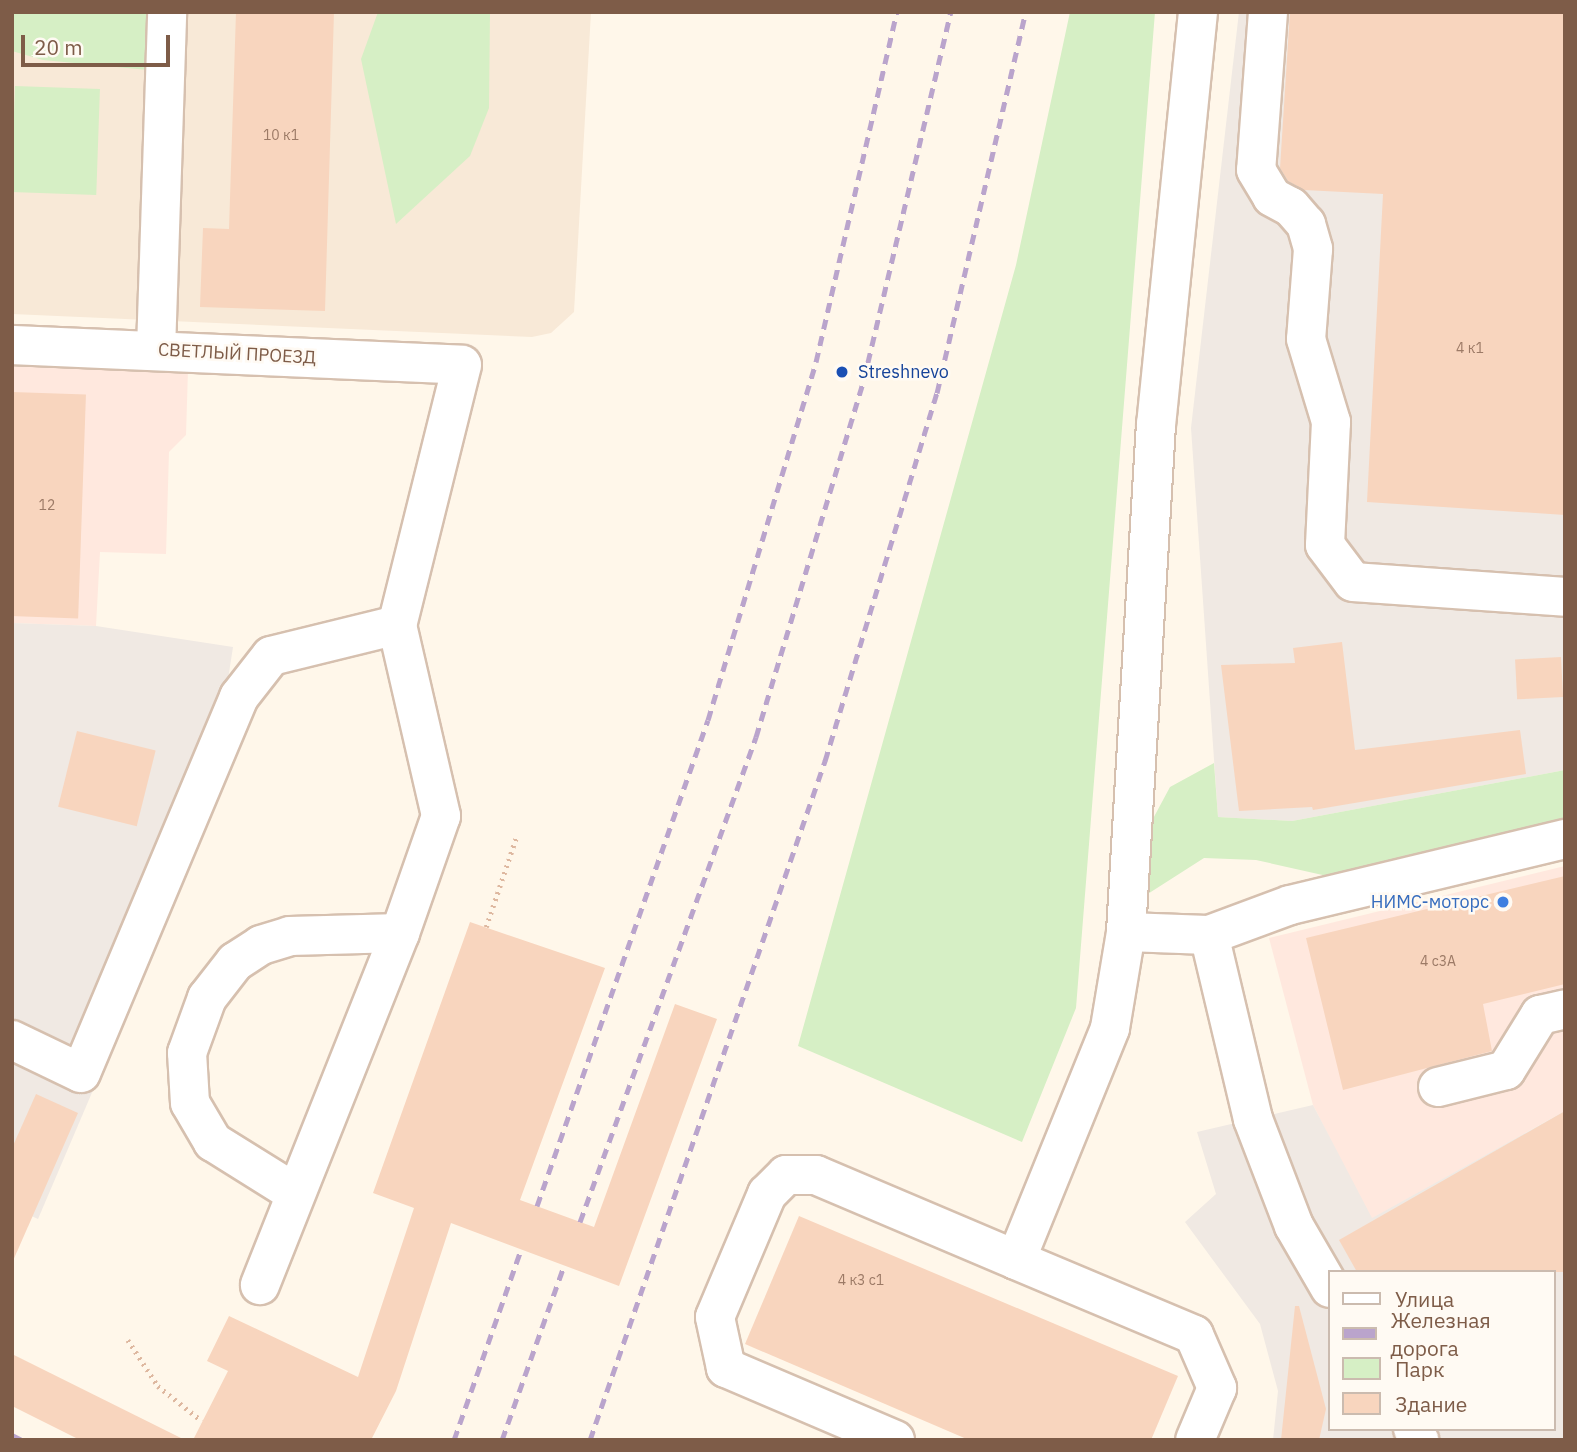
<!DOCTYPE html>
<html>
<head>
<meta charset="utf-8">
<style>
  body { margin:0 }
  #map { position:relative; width:1577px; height:1452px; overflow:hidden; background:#fff7ea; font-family:"IBM Plex Sans",sans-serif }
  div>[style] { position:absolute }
  .residential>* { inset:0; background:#f8e9d7 }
  .commercial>* { inset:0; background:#ffe8de }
  .industrial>* { inset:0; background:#f0e9e3 }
  .green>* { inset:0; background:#d6efc5; transform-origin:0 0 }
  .building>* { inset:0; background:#f8d5be; transform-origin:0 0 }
  .path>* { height:4.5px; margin-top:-2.25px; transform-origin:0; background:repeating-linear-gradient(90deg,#deb8a0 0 2px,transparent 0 7px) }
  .roads { filter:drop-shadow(2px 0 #d6c0af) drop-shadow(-2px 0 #d6c0af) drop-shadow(0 2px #d6c0af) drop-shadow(0 -2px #d6c0af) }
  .minor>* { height:38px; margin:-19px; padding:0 19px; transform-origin:19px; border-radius:19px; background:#fff }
  .rail>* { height:5px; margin-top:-2.5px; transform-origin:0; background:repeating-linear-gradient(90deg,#baa4cc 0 10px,transparent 0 17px) }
  .dots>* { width:19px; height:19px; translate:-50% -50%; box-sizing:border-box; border:4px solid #fffaf3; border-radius:50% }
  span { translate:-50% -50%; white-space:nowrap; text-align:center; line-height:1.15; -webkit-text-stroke:5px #fffaf3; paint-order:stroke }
  .number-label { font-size:14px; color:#9c7a66 }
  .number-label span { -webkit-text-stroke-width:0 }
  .street-label { font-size:18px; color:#7e5c48 }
  .transit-label { font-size:18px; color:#164399 }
  .left { translate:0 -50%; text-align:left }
  .shop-label { font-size:18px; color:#366cbe }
  .right { translate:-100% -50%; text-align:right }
  .frame { position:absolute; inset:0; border:14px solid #7e5c48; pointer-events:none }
  .legend { position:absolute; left:1328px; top:1270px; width:228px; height:161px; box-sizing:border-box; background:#fffaf3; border:2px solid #cbbbaf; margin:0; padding:9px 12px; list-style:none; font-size:21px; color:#7e5c48 }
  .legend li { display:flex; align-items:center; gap:14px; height:35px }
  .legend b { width:35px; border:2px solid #cbbbaf }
  .scale { position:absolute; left:21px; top:35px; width:149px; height:32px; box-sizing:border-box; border:4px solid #7e5c48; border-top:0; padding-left:9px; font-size:21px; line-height:24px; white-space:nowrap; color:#7e5c48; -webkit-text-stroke:5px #fffaf3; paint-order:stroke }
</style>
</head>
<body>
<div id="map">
  <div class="residential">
    <div style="clip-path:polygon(12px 12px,591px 12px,574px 312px,551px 333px,532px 337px,12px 314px)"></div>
  </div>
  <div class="commercial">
    <div style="clip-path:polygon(12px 365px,188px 370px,186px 435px,169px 452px,166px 554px,100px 552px,96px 626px,12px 623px)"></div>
    <div style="clip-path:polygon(1565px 866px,1565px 1111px,1371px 1219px,1313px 1105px,1269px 938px)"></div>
  </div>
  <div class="industrial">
    <div style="clip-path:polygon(1239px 12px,1565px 12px,1565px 770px,1292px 821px,1218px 817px,1191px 428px)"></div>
    <div style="clip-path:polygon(12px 623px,96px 626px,233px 647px,205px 828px,38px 1219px,12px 1207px)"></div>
    <div style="clip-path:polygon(evenodd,1313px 1105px,1372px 1218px,1565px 1111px,1565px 1440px,1273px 1440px,1278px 1391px,1260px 1324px,1185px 1222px,1216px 1194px,1197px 1132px,1313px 1105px,1330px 1272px,1554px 1272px,1554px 1429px,1330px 1429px,1330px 1272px)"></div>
  </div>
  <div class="green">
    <div style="clip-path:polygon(12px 12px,167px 12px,148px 70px,43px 60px,12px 51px)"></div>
    <div style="clip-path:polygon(378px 12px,490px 12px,489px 108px,470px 156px,396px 224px,361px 59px)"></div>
    <div style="clip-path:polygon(1070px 12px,1155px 12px,1076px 1008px,1022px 1142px,798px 1046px,1016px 265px)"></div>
    <div style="left:15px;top:86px;width:85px;height:106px;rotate:2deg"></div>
    <div style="clip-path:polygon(1214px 763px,1218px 817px,1292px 821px,1565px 770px,1565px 827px,1336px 878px,1256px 860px,1204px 858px,1143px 897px,1148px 828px,1170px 787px)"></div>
  </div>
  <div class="building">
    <div style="clip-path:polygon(236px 12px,334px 12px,325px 311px,200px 307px,203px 228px,229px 229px)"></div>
    <div style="clip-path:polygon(1290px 12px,1565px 12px,1565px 515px,1367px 502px,1383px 194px,1304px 190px,1288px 181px,1280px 168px)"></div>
    <div style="left:12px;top:392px;width:74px;height:224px;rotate:2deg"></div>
    <div style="clip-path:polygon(1342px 642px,1355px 750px,1520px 730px,1526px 774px,1313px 810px,1312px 807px,1239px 811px,1221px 665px,1295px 663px,1293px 648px)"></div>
    <div style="left:1561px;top:657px;width:40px;height:46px;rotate:87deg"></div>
    <div style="left:77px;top:731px;width:81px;height:78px;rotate:14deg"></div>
    <div style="clip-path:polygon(1565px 876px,1565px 984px,1483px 1004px,1492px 1051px,1343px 1090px,1306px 938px)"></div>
    <div style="clip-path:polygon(470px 922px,605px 968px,520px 1200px,594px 1227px,675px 1004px,717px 1019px,619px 1286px,451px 1223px,396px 1391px,371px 1440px,193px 1440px,228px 1371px,207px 1361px,229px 1316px,358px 1377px,414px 1208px,373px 1193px)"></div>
    <div style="clip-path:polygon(36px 1094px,78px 1113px,12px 1263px,12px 1148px)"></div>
    <div style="clip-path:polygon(1565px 1111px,1565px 1272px,1357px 1272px,1339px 1240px)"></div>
    <div style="clip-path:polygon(799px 1216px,1178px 1376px,1151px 1440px,969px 1440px,745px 1344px)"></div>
    <div style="clip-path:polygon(1295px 1306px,1299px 1306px,1326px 1409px,1319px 1440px,1281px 1440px)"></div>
    <div style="clip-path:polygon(12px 1354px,185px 1440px,80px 1440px,12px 1406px)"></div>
  </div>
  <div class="path">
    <div style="left:486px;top:927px;width:97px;rotate:-71.4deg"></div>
    <div style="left:128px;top:1340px;width:55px;rotate:56.9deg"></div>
    <div style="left:158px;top:1386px;width:56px;rotate:38.5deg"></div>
  </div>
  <div class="roads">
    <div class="minor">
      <div style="left:1198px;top:12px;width:414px;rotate:95.8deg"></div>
      <div style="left:1156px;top:424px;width:509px;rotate:93.38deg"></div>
      <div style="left:1126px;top:932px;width:83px;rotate:2.1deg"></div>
      <div style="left:1268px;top:12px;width:158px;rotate:94.3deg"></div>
      <div style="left:1256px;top:170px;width:31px;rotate:59deg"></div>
      <div style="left:1272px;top:197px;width:21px;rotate:28deg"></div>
      <div style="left:1291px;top:207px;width:23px;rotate:49deg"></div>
      <div style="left:1306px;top:224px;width:26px;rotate:74deg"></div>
      <div style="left:1313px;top:249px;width:90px;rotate:94.4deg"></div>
      <div style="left:1306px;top:339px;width:87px;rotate:73.2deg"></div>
      <div style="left:1331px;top:422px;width:123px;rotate:92.8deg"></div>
      <div style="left:1325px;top:545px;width:46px;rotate:52.9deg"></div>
      <div style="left:1353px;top:582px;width:213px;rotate:4deg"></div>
      <div style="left:12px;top:345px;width:450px;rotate:2.5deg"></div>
      <div style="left:462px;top:365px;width:268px;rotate:104deg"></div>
      <div style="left:397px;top:625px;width:196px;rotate:77deg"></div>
      <div style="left:441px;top:816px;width:124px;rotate:109.3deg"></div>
      <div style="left:400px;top:933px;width:379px;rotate:111.7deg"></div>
      <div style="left:156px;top:350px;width:338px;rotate:-88.1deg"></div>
      <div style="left:12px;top:1040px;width:76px;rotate:25.6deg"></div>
      <div style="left:81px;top:1073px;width:408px;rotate:-67.2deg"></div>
      <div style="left:239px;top:697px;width:52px;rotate:-52deg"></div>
      <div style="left:271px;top:656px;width:130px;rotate:-13.8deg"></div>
      <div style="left:1438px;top:1087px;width:70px;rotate:-14deg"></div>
      <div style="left:1506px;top:1070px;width:65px;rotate:-58.3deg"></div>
      <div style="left:1540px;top:1015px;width:26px;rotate:-13deg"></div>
      <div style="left:295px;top:1193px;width:97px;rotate:-148.1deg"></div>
      <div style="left:213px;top:1142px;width:45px;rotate:-120.5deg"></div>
      <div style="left:190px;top:1103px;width:50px;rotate:-93.4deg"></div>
      <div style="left:187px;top:1053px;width:59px;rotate:-70deg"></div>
      <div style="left:207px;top:998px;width:46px;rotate:-52.1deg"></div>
      <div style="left:235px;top:962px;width:31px;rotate:-33deg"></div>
      <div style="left:261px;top:945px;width:30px;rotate:-17deg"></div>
      <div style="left:290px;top:936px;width:110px;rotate:-1.6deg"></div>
      <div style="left:1016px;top:1260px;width:193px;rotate:22.8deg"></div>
      <div style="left:1194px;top:1335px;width:58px;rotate:66.5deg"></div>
      <div style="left:1217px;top:1388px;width:56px;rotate:112.9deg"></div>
      <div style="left:1330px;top:1288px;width:72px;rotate:-120.1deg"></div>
      <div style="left:1294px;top:1226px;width:115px;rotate:-111deg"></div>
      <div style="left:1253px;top:1119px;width:189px;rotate:-103.4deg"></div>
      <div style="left:1209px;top:935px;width:86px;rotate:-20.3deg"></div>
      <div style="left:1290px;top:905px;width:283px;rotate:-13.5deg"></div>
      <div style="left:1413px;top:1429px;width:13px;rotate:61deg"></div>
      <div style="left:895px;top:1440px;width:184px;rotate:-156.9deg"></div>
      <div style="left:726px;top:1368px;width:52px;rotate:-102.2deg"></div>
      <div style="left:715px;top:1317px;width:134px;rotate:-67.1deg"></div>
      <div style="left:767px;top:1194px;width:27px;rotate:-45deg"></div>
      <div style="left:786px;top:1175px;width:30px"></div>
      <div style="left:816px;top:1175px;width:217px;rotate:23deg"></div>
      <div style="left:1016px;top:1260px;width:250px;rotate:-67.9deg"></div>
      <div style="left:1110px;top:1028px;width:97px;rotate:-80.5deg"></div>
    </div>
  </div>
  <div class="rail">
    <div style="left:537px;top:1206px;width:515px;rotate:-70.62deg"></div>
    <div style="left:708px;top:720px;width:374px;rotate:-73.2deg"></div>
    <div style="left:816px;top:362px;width:359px;rotate:-77deg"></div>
    <div style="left:580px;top:1222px;width:516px;rotate:-70.05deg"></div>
    <div style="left:756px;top:737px;width:374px;rotate:-73.2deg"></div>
    <div style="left:864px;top:379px;width:377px;rotate:-76.7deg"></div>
    <div style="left:12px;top:1435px;width:11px;rotate:27deg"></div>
    <div style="left:454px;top:1440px;width:201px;rotate:-70.6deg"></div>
    <div style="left:502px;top:1440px;width:185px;rotate:-70.4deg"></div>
    <div style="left:590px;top:1440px;width:719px;rotate:-70.91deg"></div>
    <div style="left:825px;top:761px;width:385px;rotate:-73.1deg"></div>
    <div style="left:937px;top:393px;width:391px;rotate:-76.9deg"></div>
  </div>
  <div class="dots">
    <div style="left:842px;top:372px;background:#1a4fb4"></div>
    <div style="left:1503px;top:902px;background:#3f7fe0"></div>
  </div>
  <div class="number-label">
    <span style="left:281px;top:135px">10 к1</span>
    <span style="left:1470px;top:348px">4 к1</span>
    <span style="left:47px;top:505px">12</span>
    <span style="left:1438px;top:961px">4 с3А</span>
    <span style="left:861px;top:1280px">4 к3 с1</span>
  </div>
  <div class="street-label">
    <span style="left:237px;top:354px;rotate:3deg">СВЕТЛЫЙ ПРОЕЗД</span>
  </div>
  <div class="transit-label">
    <span class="left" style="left:858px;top:372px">Streshnevo</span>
  </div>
  <div class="shop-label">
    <span class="right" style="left:1489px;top:902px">НИМС-моторс</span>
  </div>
  <div class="frame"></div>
  <ul class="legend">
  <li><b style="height:9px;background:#fff"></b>Улица</li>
  <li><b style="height:9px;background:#baa4cc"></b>Железная дорога</li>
  <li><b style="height:19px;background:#d6efc5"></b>Парк</li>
  <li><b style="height:19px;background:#f8d5be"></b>Здание</li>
  </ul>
  <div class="scale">20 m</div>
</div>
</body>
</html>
